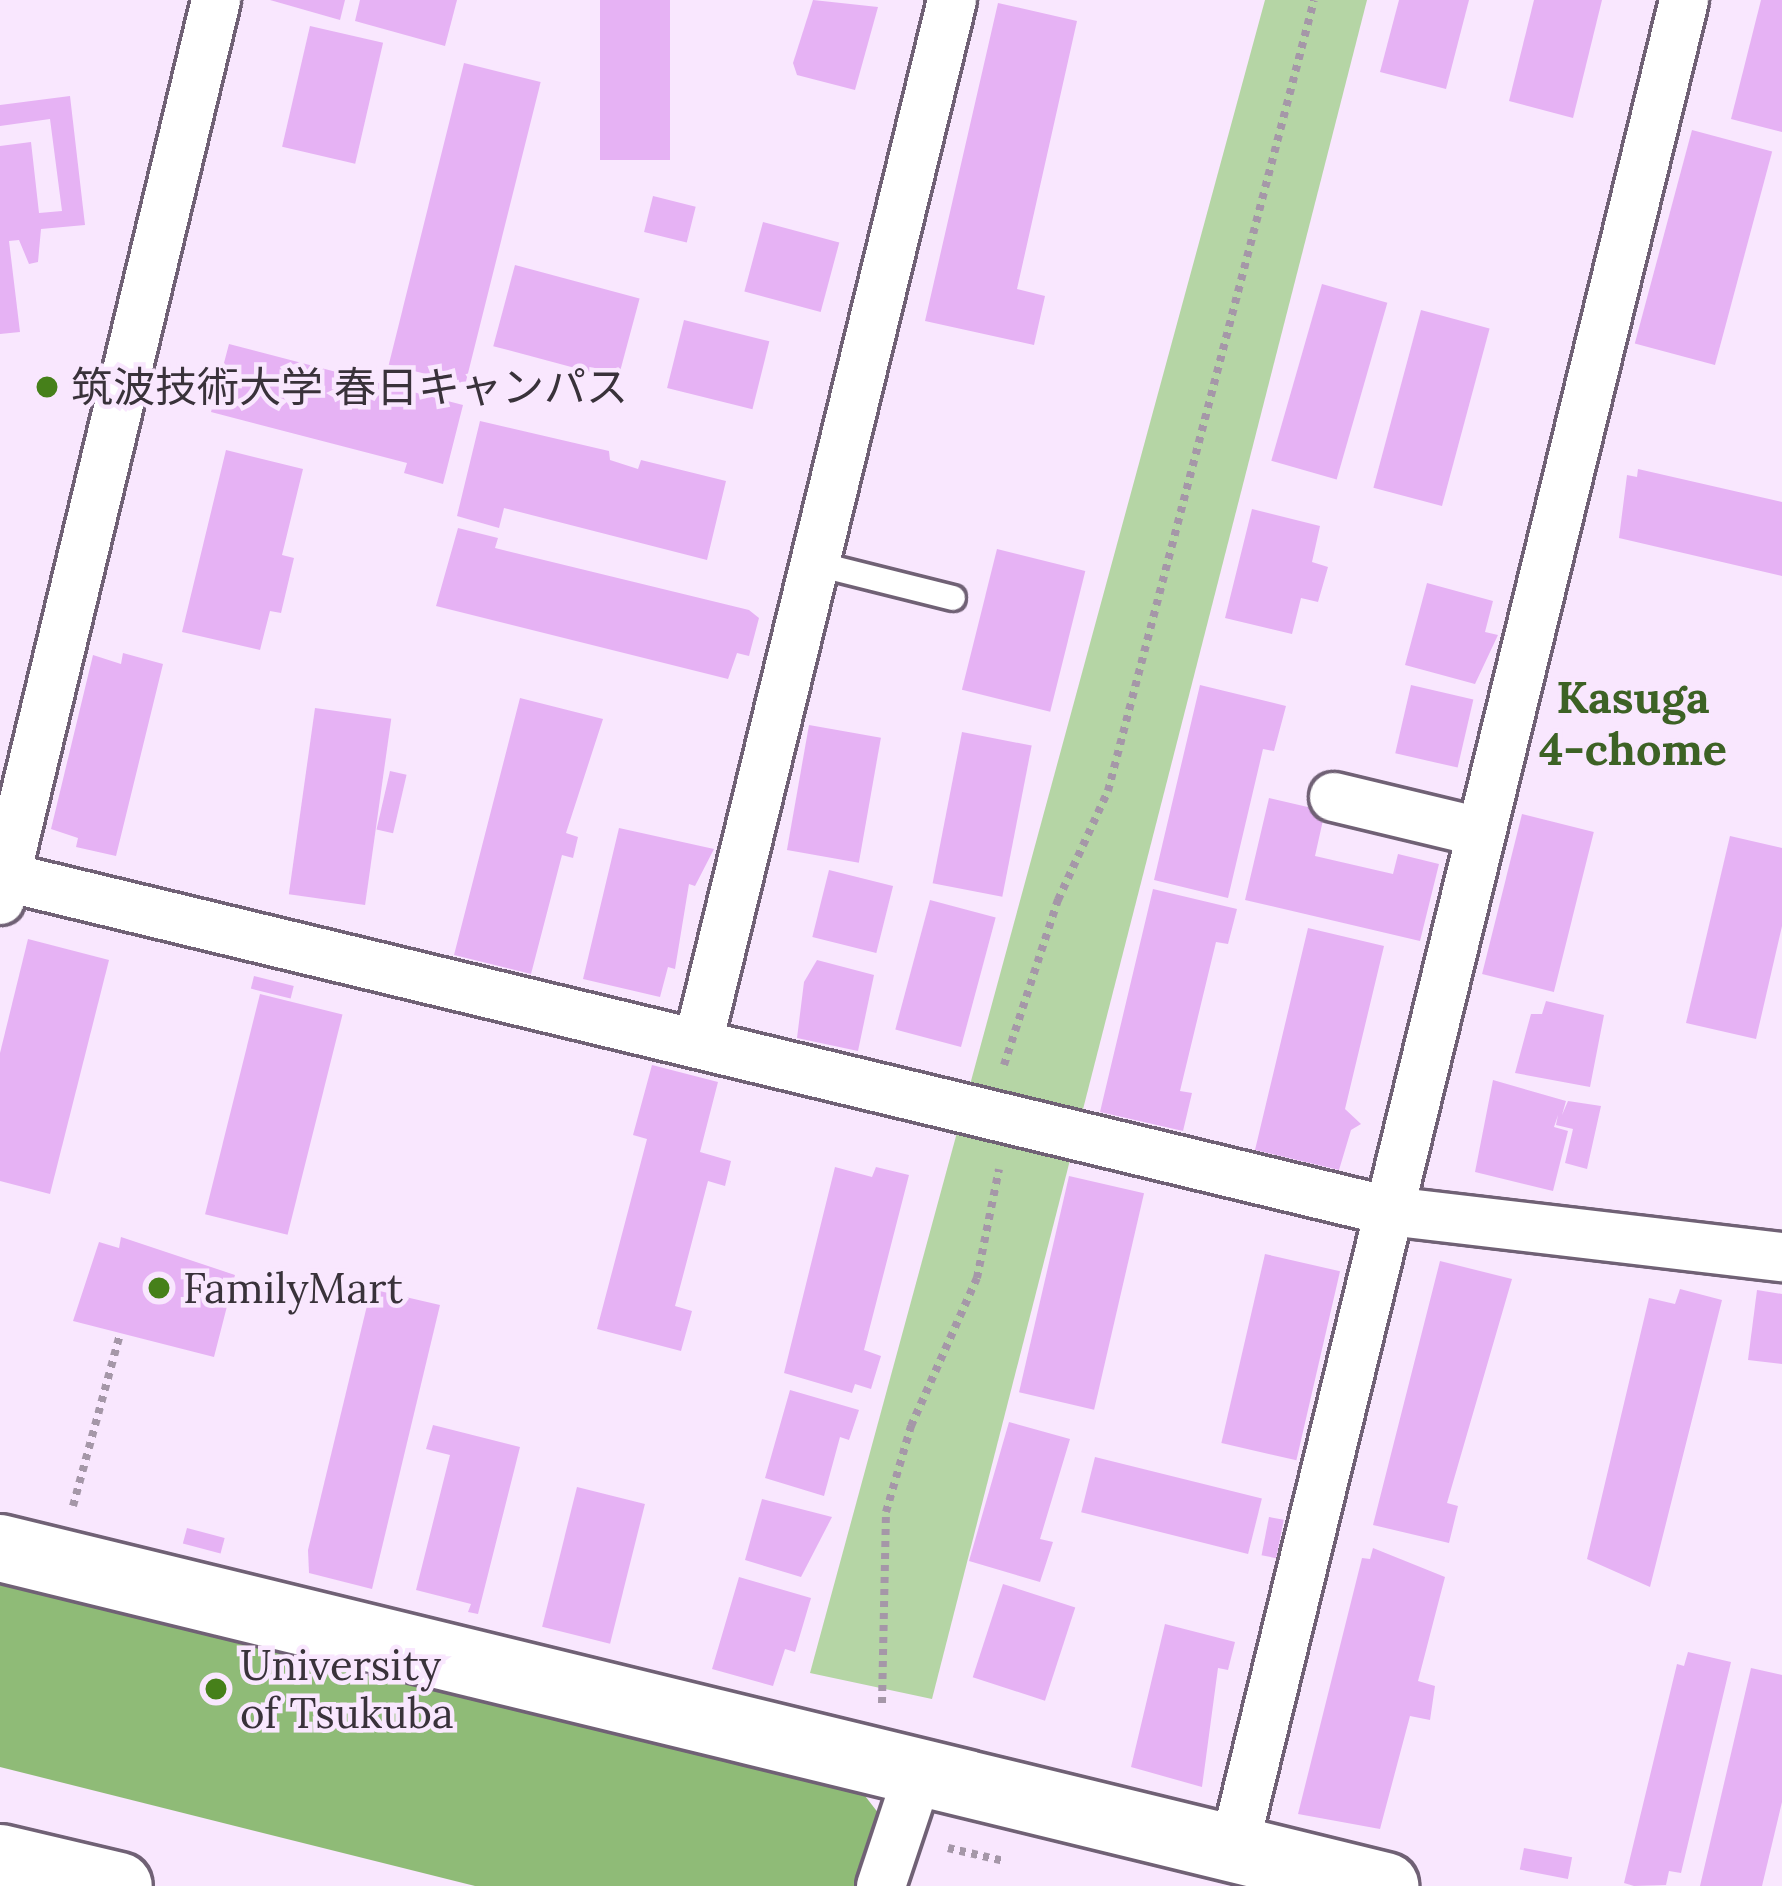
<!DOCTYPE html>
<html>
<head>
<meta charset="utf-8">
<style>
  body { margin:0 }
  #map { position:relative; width:1782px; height:1886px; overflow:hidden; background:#f9e7fe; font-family:Lora,"Noto Sans JP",serif }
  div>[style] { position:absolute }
  .green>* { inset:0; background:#b5d5a5 }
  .forest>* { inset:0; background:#8fbb77 }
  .building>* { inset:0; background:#e6b2f4; transform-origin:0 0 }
  .path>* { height:8px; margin-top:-4px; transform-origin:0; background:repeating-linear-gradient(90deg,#a597a8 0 6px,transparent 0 12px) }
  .roads { filter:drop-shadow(3px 0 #706175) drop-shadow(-3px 0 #706175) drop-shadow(0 3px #706175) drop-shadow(0 -3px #706175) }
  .lane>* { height:24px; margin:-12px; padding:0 12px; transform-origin:12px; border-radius:12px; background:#fff }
  .street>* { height:48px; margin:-24px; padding:0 24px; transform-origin:24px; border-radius:24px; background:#fff }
  .secondary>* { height:66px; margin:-33px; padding:0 33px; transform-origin:33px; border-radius:33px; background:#fff }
  .dots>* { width:33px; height:33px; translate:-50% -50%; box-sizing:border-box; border:6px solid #f9e7fe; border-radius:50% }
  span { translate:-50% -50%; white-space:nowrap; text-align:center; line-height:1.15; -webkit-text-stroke:9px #f9e7fe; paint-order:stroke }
  .poi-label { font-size:42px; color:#39323a }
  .left { translate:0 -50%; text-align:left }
  .neighbourhood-label { font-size:45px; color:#3d6225; font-weight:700 }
</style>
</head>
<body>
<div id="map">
  <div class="green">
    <div style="clip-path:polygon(1265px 0,1367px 0,932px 1699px,810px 1673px)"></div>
  </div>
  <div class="forest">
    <div style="clip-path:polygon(0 1585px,862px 1792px,879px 1814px,881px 1845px,867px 1886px,475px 1886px,0 1767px)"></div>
  </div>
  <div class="building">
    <div style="clip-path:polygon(270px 0,345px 0,340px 20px)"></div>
    <div style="clip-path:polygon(360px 0,457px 0,445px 46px,355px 21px)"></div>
    <div style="left:600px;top:0;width:70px;height:160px"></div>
    <div style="clip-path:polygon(813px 0,878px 7px,855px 90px,797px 75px,793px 63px)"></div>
    <div style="clip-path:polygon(1399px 0,1469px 0,1446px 89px,1380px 72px)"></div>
    <div style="clip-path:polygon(1534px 0,1602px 0,1573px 118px,1509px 101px)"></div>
    <div style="clip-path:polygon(1761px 0,1782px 0,1782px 132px,1731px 119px)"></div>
    <div style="clip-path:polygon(998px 3px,1077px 21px,1017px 289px,1045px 296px,1034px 345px,925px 321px)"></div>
    <div style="left:310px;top:26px;width:75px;height:124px;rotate:13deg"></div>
    <div style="left:464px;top:63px;width:79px;height:311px;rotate:14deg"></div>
    <div style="clip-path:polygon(70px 96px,85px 225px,41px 229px,38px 262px,29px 264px,19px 240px,9px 241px,20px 332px,0 334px,0 146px,31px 142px,39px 213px,62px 211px,50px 119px,0 126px,0 105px)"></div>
    <div style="left:1692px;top:130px;width:83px;height:221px;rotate:15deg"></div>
    <div style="left:653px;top:196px;width:44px;height:37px;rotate:14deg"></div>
    <div style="left:763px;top:222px;width:79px;height:72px;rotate:15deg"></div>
    <div style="left:515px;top:265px;width:129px;height:84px;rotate:15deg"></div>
    <div style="left:1322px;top:284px;width:68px;height:184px;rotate:16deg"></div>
    <div style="left:1421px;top:310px;width:71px;height:184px;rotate:15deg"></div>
    <div style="left:684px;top:320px;width:88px;height:70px;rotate:14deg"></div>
    <div style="clip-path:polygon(229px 344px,463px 405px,443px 484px,404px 473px,407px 463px,211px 412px)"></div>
    <div style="clip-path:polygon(480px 421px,609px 451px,610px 460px,638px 469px,641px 460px,726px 481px,707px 560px,504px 508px,499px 528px,457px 516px)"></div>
    <div style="clip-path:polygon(226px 450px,303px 469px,282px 555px,294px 558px,281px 613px,270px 611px,260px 650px,182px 632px)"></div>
    <div style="clip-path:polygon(1638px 469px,1782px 502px,1782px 576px,1619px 538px,1627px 475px,1637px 477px)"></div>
    <div style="clip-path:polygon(1252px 509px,1320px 526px,1312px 562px,1328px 567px,1318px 602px,1301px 598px,1292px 634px,1225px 618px)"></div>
    <div style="clip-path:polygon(458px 528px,498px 538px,495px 548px,749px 610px,759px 618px,749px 656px,737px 653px,728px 679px,436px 606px)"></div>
    <div style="left:997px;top:549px;width:91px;height:145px;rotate:14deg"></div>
    <div style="clip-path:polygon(1427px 583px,1493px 601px,1485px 632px,1498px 635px,1475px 684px,1405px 665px)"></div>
    <div style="clip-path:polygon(123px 653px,163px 664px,116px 856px,76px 847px,78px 838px,51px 829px,93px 655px,121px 664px)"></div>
    <div style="clip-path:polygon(1200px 685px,1286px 706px,1274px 751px,1263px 749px,1228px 898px,1154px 880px)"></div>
    <div style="left:1411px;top:685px;width:64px;height:70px;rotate:13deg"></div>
    <div style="clip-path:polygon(520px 698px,603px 719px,566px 833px,578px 837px,573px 858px,562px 855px,531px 974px,454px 955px)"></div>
    <div style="left:315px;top:708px;width:77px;height:188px;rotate:8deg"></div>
    <div style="left:809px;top:725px;width:73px;height:127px;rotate:10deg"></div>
    <div style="left:962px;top:732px;width:71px;height:154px;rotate:11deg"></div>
    <div style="left:390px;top:771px;width:17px;height:60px;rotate:13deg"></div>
    <div style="clip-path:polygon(1269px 798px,1325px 811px,1315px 856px,1393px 874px,1398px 854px,1439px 864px,1420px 941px,1245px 900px)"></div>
    <div style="left:1522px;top:814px;width:74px;height:165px;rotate:14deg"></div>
    <div style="clip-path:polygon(619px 828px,714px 849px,695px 886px,689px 884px,675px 969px,668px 967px,660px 997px,583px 979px)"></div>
    <div style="clip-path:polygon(1730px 836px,1782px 848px,1782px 926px,1756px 1039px,1686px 1023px)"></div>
    <div style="left:829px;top:870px;width:66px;height:69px;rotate:14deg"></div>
    <div style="clip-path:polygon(1153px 889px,1237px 909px,1228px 944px,1216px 942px,1180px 1091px,1192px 1093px,1183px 1131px,1100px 1112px)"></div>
    <div style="left:930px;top:900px;width:68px;height:134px;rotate:15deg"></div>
    <div style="clip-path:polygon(1308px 928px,1384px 946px,1345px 1109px,1361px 1124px,1351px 1130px,1339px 1170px,1255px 1150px)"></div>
    <div style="clip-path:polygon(28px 939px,109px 960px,50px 1194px,0 1181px,0 1053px)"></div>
    <div style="clip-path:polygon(817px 960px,874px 975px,858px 1051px,797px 1038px,804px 982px)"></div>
    <div style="left:254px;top:976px;width:41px;height:13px;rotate:14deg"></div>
    <div style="left:260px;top:994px;width:85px;height:227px;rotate:14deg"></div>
    <div style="clip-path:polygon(1546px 1001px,1604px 1015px,1590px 1087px,1515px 1073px,1531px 1014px,1542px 1014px)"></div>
    <div style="clip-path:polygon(652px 1065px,718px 1082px,700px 1152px,731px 1161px,725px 1186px,708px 1181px,675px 1306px,692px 1311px,681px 1351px,597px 1329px,647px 1139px,633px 1135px)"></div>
    <div style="clip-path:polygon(1493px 1080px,1566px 1101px,1562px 1115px,1568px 1101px,1601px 1106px,1587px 1169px,1565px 1163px,1573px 1129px,1556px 1125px,1558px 1115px,1554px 1127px,1568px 1131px,1553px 1191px,1475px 1172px)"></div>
    <div style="clip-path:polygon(835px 1167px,872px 1177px,876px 1167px,909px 1175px,864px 1350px,881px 1356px,871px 1389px,855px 1384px,852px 1393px,784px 1373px)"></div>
    <div style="left:1069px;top:1176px;width:77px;height:222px;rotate:13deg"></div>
    <div style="clip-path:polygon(121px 1237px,235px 1275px,214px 1357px,73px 1321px,99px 1242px,119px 1248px)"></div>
    <div style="left:1265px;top:1254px;width:77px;height:194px;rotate:13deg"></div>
    <div style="clip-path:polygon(1440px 1261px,1512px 1279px,1447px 1503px,1458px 1506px,1449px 1543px,1373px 1525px)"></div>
    <div style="clip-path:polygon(371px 1289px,440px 1305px,372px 1589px,309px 1573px,308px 1550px)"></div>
    <div style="clip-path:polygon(1680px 1289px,1722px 1300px,1650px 1587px,1587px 1559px,1649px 1298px,1675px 1304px)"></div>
    <div style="clip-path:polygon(1757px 1290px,1782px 1294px,1782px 1364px,1748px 1360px)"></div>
    <div style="clip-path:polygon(790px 1390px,859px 1410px,849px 1440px,840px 1437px,824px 1496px,765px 1478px)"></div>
    <div style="clip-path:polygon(1009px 1422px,1070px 1439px,1040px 1539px,1053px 1542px,1040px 1582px,969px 1561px)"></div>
    <div style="clip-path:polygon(433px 1425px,520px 1447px,478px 1614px,468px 1612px,471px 1604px,416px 1590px,450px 1455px,426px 1449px)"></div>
    <div style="left:1095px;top:1457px;width:172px;height:57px;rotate:14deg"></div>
    <div style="left:577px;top:1487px;width:70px;height:144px;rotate:14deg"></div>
    <div style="clip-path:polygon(762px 1499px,832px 1517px,801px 1577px,745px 1560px)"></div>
    <div style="left:1269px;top:1517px;width:15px;height:39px;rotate:11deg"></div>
    <div style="left:187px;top:1528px;width:39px;height:16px;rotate:15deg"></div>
    <div style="clip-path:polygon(1373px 1548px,1445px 1577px,1418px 1681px,1435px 1686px,1430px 1720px,1410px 1716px,1380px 1829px,1298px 1814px,1362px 1558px,1370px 1559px)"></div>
    <div style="clip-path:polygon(739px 1577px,811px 1598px,795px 1652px,785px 1649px,773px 1686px,712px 1669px)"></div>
    <div style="left:1003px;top:1584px;width:76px;height:98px;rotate:18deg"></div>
    <div style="clip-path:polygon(1165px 1624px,1235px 1642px,1228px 1670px,1218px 1668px,1202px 1787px,1131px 1767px)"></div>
    <div style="clip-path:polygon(1688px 1652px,1731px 1662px,1681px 1873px,1669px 1871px,1666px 1885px,1634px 1886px,1624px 1883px,1677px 1664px,1684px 1666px)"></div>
    <div style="clip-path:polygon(1751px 1668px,1782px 1675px,1782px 1802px,1762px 1886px,1700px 1886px)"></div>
    <div style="left:1524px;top:1848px;width:49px;height:22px;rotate:11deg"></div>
  </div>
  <div class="path">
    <div style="left:1004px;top:1065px;width:174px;rotate:-71.9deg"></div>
    <div style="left:1058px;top:900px;width:120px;rotate:-65.4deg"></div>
    <div style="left:1108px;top:791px;width:817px;rotate:-75.4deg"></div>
    <div style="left:73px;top:1506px;width:178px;rotate:-74.7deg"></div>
    <div style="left:882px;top:1703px;width:191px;rotate:-88.8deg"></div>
    <div style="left:886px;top:1512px;width:90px;rotate:-73.8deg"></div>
    <div style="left:911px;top:1426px;width:162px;rotate:-66deg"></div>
    <div style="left:977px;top:1278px;width:111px;rotate:-78.6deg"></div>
    <div style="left:948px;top:1848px;width:57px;rotate:13.1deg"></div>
  </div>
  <div class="roads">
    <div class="lane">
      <div style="left:817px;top:564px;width:140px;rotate:14deg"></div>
    </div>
    <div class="street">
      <div style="left:1334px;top:797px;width:150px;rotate:13.5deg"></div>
      <div style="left:6px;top:877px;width:1423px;rotate:13.58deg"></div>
      <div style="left:1389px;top:1211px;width:396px;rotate:6.7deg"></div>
      <div style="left:0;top:900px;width:926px;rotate:-76.5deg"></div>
      <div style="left:698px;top:1043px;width:1073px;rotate:-76.31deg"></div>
      <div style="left:1233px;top:1852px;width:1906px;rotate:-76.31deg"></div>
      <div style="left:881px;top:1886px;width:120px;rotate:-71.6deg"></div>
    </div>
    <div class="secondary">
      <div style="left:0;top:1548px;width:1426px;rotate:13.71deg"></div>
      <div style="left:0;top:1858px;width:122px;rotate:13.2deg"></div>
    </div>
  </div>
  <div class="dots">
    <div style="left:47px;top:387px;background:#46801a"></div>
    <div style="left:159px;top:1288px;background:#46801a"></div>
    <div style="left:216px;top:1689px;background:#46801a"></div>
  </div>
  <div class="poi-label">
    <span class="left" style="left:71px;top:387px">筑波技術大学 春日キャンパス</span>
    <span class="left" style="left:183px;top:1288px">FamilyMart</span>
    <span class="left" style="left:240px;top:1689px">University<br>of Tsukuba</span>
  </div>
  <div class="neighbourhood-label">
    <span style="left:1633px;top:723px">Kasuga<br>4-chome</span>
  </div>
</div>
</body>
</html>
